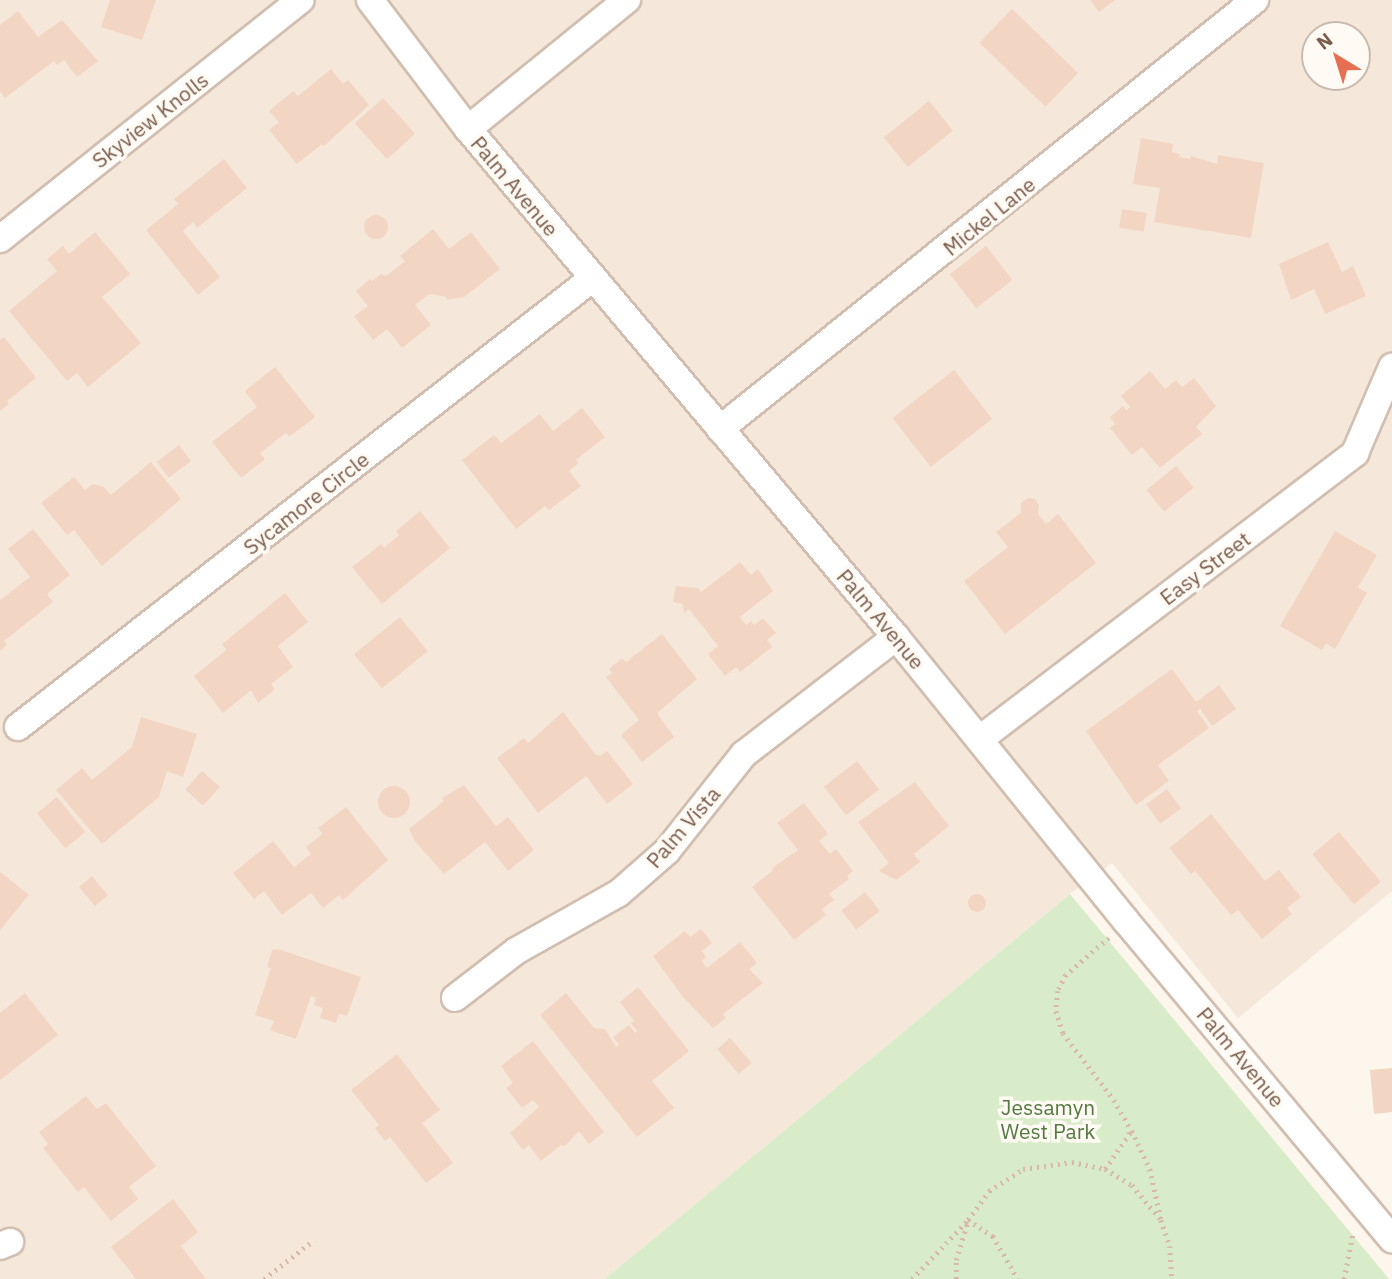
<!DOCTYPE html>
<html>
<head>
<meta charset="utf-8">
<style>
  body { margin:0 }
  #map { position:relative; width:1392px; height:1279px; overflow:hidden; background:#fdf6ec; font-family:"IBM Plex Sans",sans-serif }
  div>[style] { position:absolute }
  .residential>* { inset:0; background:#f5e8da }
  .green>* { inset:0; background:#d8ecc9 }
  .building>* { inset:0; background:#f3d5c3; transform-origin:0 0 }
  .round { border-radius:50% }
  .path>* { height:4.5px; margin-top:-2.25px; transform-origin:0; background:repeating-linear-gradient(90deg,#d9b8a5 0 2px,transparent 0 7px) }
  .roads { filter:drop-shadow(2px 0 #d1beb0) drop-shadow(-2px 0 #d1beb0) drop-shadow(0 2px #d1beb0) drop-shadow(0 -2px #d1beb0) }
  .street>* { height:26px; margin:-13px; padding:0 13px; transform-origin:13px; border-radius:13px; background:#fff }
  span { translate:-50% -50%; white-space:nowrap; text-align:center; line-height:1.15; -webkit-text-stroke:7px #fffaf3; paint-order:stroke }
  .street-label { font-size:21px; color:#7a5c4d }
  .park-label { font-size:21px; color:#537a41 }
  .north { position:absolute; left:1301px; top:21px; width:70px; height:70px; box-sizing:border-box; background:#fffaf3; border:2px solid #cabbb1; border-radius:50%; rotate:322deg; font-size:19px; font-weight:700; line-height:28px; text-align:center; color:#7a5c4d }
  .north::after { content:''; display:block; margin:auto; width:24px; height:32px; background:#e76f51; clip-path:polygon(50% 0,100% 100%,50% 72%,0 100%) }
</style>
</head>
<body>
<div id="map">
  <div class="residential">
    <div style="clip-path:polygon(evenodd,0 0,1392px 0,1392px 891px,1238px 1018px,1112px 863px,1070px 894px,605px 1279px,0 1279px,0 0,1315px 35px,1357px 35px,1357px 77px,1315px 77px,1315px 35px)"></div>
  </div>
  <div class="green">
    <div style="clip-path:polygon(1070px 894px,1389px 1279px,605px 1279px)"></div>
  </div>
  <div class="building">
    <div style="clip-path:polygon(110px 0,156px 0,142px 40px,101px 27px)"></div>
    <div style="clip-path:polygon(1090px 0,1115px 0,1099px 12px)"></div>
    <div style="left:1012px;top:9px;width:92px;height:47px;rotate:44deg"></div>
    <div style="clip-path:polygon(18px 11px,38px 37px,62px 20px,98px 61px,77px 77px,64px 60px,57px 65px,54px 61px,5px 98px,0 91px,0 25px)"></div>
    <div style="clip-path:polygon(331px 69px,343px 84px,348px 80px,369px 105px,324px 146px,322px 144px,297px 164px,269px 130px,279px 122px,269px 111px,293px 91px,298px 96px)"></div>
    <div style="left:383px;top:98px;width:48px;height:38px;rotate:48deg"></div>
    <div style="left:929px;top:101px;width:38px;height:58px;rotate:51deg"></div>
    <div style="clip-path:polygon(1141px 138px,1173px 144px,1172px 152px,1180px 154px,1179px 157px,1190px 159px,1191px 156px,1217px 164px,1218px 155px,1264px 163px,1251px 238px,1154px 222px,1160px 188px,1133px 184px)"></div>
    <div style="clip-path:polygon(224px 159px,247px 188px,197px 228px,193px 222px,183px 231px,220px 277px,198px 295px,146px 230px,178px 204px,174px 199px)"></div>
    <div style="left:1122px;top:209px;width:25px;height:19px;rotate:9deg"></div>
    <div class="round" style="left:364px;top:215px;width:24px;height:24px"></div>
    <div style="clip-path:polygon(433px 229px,449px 249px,471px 232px,500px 269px,464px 297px,446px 300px,447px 297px,429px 294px,415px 305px,431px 325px,402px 348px,387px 329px,373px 340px,354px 316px,368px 306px,356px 291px,370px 279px,372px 281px,381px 274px,386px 276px,405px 261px,400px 256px)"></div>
    <div style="clip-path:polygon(95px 232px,130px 274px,102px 297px,141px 343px,88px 387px,77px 373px,67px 381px,9px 311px,57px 271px,47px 259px,63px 246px,69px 254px)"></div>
    <div style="clip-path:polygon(1328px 242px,1342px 272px,1353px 266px,1366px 296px,1325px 314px,1314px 289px,1291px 300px,1279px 264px)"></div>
    <div style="left:986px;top:246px;width:43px;height:46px;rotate:52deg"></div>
    <div style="clip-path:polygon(4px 337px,36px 378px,7px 401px,9px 404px,0 411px,0 340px)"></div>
    <div style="clip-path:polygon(275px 367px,315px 417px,289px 437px,286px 433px,260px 453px,265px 459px,241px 478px,212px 442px,257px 407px,245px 391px)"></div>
    <div style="left:954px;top:370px;width:62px;height:78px;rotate:52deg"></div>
    <div style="clip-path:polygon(1150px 371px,1165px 389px,1176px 380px,1182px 387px,1194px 378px,1216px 406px,1196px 427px,1202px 434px,1160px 468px,1142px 447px,1132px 455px,1110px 428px,1115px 424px,1110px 417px,1123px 406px,1126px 410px,1130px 407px,1121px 396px)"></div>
    <div style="clip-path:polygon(582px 408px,605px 437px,576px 460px,579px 463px,569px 471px,581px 486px,549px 510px,545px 506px,516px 529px,462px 460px,494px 435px,501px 443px,540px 414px,553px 431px)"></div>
    <div style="left:179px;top:445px;width:20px;height:28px;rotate:53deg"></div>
    <div style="clip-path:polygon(151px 462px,181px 499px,102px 566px,74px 530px,67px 535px,41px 503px,74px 477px,85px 490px,93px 484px,104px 487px,111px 495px)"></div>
    <div style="left:1176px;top:466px;width:28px;height:38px;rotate:51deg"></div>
    <div style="clip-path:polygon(1028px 498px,1035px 499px,1039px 505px,1038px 514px,1046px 524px,1058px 514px,1096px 563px,1005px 634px,964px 581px,1008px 547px,996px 532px,1021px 513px,1021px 503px)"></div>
    <div style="clip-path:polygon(420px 511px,450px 548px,382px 604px,352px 567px,381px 544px,384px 548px,399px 535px,396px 531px)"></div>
    <div style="clip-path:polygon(33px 529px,70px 575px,47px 594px,53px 602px,4px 641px,7px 645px,0 651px,0 600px,30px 577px,8px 549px)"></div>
    <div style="clip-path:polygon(1335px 531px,1377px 555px,1358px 587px,1367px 593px,1335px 649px,1326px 643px,1322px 650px,1280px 626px)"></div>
    <div style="clip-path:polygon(740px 562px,751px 575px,758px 569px,773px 591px,740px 617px,746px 625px,751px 621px,754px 625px,763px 618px,776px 633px,767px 640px,772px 647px,740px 672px,736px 667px,725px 676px,708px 654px,718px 646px,689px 609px,684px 613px,683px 604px,673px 602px,676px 586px,698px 588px,701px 592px)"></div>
    <div style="clip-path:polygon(285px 593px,308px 622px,278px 646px,293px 667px,271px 684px,275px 689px,258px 703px,251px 690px,223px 713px,194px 676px,226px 650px,222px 644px)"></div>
    <div style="left:400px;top:617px;width:44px;height:59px;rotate:51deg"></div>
    <div style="clip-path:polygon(662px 634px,697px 679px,657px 713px,674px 737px,642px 762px,621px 735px,639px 720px,606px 677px,612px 673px,609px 669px,622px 658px,626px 662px)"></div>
    <div style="clip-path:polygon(1172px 669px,1196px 702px,1219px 685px,1236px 709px,1212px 726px,1200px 709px,1197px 711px,1209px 728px,1158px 765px,1169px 781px,1136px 805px,1086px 731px)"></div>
    <div style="clip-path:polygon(563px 712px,595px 754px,600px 756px,607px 751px,633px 784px,607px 804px,586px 776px,538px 813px,497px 758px,524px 738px,528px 743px)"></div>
    <div style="clip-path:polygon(141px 717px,197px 734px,183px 777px,167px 771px,159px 797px,102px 844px,56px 790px,82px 768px,92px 780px,132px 747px)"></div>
    <div style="left:857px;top:761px;width:36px;height:42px;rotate:52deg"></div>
    <div style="left:202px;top:771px;width:24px;height:25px;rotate:42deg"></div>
    <div style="clip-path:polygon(915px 782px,949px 826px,914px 854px,920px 862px,896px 880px,879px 871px,889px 863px,858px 822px)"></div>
    <div style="clip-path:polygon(464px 785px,496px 826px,508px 817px,534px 850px,508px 871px,485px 842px,444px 874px,414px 840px,409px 829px,444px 801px,442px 798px)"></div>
    <div class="round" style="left:378px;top:786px;width:32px;height:32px"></div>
    <div style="left:1167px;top:789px;width:24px;height:26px;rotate:54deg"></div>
    <div style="left:57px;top:797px;width:45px;height:26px;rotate:51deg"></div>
    <div style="clip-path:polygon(804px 803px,828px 834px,819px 841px,830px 854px,836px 849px,853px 871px,847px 876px,849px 879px,829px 894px,834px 900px,822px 909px,826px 915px,794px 940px,752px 887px,773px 870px,772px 868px,798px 850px,777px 823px)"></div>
    <div style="clip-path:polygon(346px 807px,388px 860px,343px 900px,339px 895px,323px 908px,311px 893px,282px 915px,264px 891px,254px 899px,233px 873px,273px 841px,294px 867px,311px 854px,306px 847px,322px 834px,318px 828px)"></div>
    <div style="clip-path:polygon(1211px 814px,1265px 881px,1279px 870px,1301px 897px,1287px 908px,1292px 914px,1262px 939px,1238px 910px,1231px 915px,1195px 871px,1191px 874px,1169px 848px)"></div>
    <div style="left:1339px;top:832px;width:65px;height:35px;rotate:50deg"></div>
    <div style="clip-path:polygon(0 872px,29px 895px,0 930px)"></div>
    <div style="left:92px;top:876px;width:25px;height:17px;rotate:50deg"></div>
    <div style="left:865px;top:892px;width:24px;height:30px;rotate:52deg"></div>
    <div class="round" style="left:968px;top:894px;width:18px;height:18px"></div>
    <div style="clip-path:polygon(701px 929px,712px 943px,702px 951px,706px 957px,702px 961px,707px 968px,740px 942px,757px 963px,749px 969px,763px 983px,723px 1014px,726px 1018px,713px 1028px,683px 997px,653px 956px,685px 931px,690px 937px)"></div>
    <div style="clip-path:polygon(278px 949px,361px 977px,347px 1016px,339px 1014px,336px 1023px,320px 1018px,323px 1008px,314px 1005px,316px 998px,311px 996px,296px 1039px,270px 1030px,274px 1021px,255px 1015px,271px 968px,267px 967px,272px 950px)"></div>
    <div style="clip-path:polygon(638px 987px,689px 1051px,652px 1081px,674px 1108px,637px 1137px,540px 1015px,566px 993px,594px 1028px,605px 1029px,616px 1047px,619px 1045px,613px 1037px,629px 1025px,635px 1033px,637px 1031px,631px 1023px,634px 1021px,620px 1002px)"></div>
    <div style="clip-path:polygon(25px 993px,58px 1035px,0 1080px,0 1013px)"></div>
    <div style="left:730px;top:1038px;width:33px;height:17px;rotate:49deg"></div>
    <div style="clip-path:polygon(533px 1041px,604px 1132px,589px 1144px,579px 1131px,565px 1146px,561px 1145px,541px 1161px,529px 1145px,523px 1150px,510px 1133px,539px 1107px,533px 1100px,522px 1108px,506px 1088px,513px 1083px,501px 1066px)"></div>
    <div style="clip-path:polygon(397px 1054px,440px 1110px,422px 1123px,453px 1163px,426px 1183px,390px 1137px,385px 1141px,375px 1128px,379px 1125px,351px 1090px)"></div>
    <div style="clip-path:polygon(1392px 1068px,1392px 1112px,1374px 1114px,1370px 1070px)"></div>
    <div style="clip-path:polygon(86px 1096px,97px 1109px,106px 1103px,156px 1166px,129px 1187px,138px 1199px,111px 1221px,84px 1187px,78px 1192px,43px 1148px,48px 1144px,39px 1132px)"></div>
    <div style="clip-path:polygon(173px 1199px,198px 1232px,181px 1246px,206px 1279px,136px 1279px,111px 1247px)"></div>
  </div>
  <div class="path">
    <div style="left:1109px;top:938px;width:57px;rotate:139.3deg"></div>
    <div style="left:1066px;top:975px;width:18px;rotate:117deg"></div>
    <div style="left:1058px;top:991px;width:20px;rotate:96deg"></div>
    <div style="left:1056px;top:1011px;width:23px;rotate:72deg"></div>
    <div style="left:1063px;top:1033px;width:84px;rotate:52.7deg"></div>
    <div style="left:1114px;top:1100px;width:36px;rotate:60deg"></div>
    <div style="left:1132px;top:1131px;width:42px;rotate:64.7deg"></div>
    <div style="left:1150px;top:1169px;width:51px;rotate:77.6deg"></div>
    <div style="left:1105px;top:1169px;width:46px;rotate:-55.6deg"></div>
    <div style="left:968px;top:1220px;width:30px;rotate:33deg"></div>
    <div style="left:993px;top:1236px;width:50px;rotate:59.8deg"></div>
    <div style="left:264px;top:1279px;width:63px;rotate:-38deg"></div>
    <div style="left:912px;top:1279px;width:81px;rotate:-46.5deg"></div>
    <div style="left:968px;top:1220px;width:36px;rotate:-54deg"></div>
    <div style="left:989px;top:1191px;width:40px;rotate:-32.9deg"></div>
    <div style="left:1023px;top:1169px;width:49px;rotate:-8.1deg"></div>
    <div style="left:1072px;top:1162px;width:34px;rotate:12deg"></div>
    <div style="left:1105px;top:1169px;width:31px;rotate:31deg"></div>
    <div style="left:1132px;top:1185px;width:45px;rotate:50.4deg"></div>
    <div style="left:1161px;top:1220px;width:28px;rotate:71deg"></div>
    <div style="left:1170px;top:1246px;width:33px;rotate:87deg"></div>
    <div style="left:956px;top:1279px;width:19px;rotate:-90deg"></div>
    <div style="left:956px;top:1260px;width:41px;rotate:-72.9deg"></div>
    <div style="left:1344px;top:1279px;width:48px;rotate:-79.2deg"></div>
  </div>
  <div class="roads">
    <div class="street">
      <div style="left:370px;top:0;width:162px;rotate:52.8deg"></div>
      <div style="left:468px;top:129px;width:664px;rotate:49.89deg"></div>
      <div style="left:896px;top:637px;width:365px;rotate:51deg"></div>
      <div style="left:1126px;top:921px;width:415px;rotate:50.1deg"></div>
      <div style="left:468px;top:129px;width:205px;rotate:-39.1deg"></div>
      <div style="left:0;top:239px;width:384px;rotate:-38.5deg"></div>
      <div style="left:720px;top:429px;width:686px;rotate:-38.73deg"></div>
      <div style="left:18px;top:727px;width:730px;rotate:-37.99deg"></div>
      <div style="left:980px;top:739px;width:472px;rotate:-37.3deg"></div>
      <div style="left:1355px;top:453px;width:94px;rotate:-66.7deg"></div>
      <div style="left:455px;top:998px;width:77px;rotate:-37.6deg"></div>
      <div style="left:516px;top:951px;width:118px;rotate:-29.4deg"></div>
      <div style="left:619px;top:893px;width:64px;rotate:-41.2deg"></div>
      <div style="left:667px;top:851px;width:124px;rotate:-51.6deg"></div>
      <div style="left:744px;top:754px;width:192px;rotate:-37.6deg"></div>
      <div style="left:0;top:1246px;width:11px;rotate:-22deg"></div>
    </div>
  </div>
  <div class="street-label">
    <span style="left:150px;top:120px;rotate:-38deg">Skyview Knolls</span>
    <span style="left:515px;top:186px;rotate:50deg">Palm Avenue</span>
    <span style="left:989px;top:216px;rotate:-39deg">Mickel Lane</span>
    <span style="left:306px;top:503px;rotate:-38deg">Sycamore Circle</span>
    <span style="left:1205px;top:568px;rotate:-37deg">Easy Street</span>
    <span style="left:881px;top:619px;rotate:50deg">Palm Avenue</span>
    <span style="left:683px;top:827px;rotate:-49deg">Palm Vista</span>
    <span style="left:1241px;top:1057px;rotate:50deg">Palm Avenue</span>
  </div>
  <div class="park-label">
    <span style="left:1048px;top:1119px">Jessamyn<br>West Park</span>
  </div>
  <div class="north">N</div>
</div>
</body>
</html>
